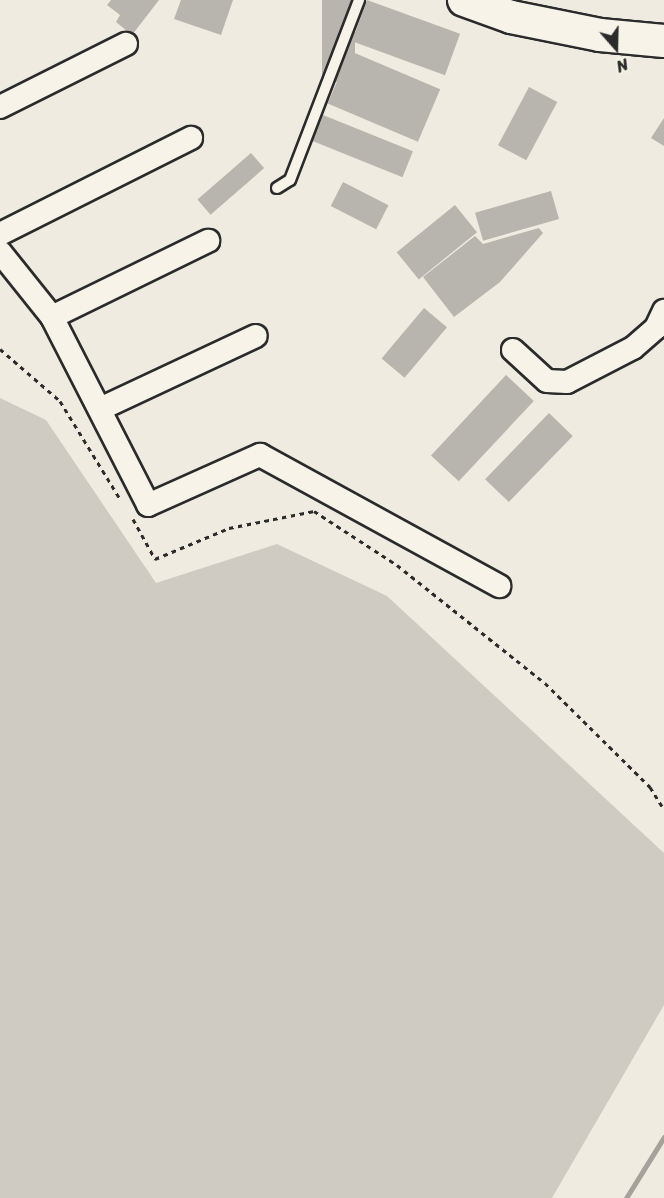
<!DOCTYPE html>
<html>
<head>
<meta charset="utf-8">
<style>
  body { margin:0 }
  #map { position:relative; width:664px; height:1198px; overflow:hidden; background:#efebe0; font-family:Sriracha,sans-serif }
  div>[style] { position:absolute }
  .green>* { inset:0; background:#cfcbc2 }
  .stream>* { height:5px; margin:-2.5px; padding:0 2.5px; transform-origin:2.5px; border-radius:2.5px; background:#a4a29a }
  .building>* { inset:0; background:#b8b5ae; transform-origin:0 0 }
  .path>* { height:3px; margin-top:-1.5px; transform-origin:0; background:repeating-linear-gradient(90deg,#2b2b2b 0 4.5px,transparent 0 9px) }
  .roads { filter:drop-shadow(2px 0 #2b2b2b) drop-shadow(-2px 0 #2b2b2b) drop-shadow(0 2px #2b2b2b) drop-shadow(0 -2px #2b2b2b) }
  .lane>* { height:10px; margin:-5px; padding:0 5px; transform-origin:5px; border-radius:5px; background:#f7f3e8 }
  .street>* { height:22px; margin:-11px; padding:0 11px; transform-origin:11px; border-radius:11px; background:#f7f3e8 }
  .secondary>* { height:32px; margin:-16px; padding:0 16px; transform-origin:16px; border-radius:16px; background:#f7f3e8 }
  span { translate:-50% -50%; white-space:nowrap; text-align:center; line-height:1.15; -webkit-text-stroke:4.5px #f7f3e8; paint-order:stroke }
  .north { position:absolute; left:586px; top:18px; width:60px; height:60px; -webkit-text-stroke:4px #f7f3e8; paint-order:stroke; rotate:160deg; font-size:16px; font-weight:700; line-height:24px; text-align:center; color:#2b2b2b }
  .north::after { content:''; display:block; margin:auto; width:21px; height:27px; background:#2b2b2b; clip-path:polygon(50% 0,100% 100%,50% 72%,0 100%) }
</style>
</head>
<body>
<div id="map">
  <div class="green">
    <div style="clip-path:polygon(0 398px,46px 420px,156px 583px,277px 544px,387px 596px,664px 853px,664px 1005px,552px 1198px,0 1198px)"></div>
  </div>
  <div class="stream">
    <div style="left:626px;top:1198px;width:72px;rotate:-58.1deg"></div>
  </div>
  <div class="building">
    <div style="clip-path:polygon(111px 0,159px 0,132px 35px,116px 22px,120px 15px,107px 5px)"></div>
    <div style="clip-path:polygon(181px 0,233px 0,221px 35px,174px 19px)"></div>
    <div style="left:322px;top:0;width:33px;height:82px"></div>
    <div style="left:367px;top:0;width:99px;height:44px;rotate:20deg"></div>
    <div style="left:350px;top:51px;width:98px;height:57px;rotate:23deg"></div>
    <div style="left:529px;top:87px;width:32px;height:66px;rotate:28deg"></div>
    <div style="left:323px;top:115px;width:97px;height:28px;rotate:22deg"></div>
    <div style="clip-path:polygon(664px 118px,664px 146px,651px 138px)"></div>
    <div style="left:251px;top:153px;width:20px;height:71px;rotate:49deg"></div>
    <div style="left:343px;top:182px;width:51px;height:27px;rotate:27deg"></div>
    <div style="left:551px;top:191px;width:29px;height:79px;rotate:74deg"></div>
    <div style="left:455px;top:205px;width:35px;height:75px;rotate:51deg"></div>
    <div style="clip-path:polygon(539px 228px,543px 233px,500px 282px,454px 317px,423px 277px,475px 236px,483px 244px)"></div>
    <div style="left:424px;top:308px;width:30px;height:66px;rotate:40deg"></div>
    <div style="left:506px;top:375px;width:38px;height:110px;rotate:43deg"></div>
    <div style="left:549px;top:413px;width:33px;height:92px;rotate:44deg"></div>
  </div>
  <div class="path">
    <div style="left:0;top:349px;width:79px;rotate:40.9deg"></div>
    <div style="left:60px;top:401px;width:115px;rotate:58.5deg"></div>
    <div style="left:133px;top:519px;width:46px;rotate:61.2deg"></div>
    <div style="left:155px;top:559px;width:80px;rotate:-22.7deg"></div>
    <div style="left:229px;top:528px;width:87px;rotate:-11.3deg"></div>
    <div style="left:314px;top:511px;width:99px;rotate:33deg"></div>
    <div style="left:397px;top:565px;width:189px;rotate:38.6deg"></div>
    <div style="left:545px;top:683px;width:148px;rotate:44.7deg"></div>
    <div style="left:650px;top:787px;width:26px;rotate:58deg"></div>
  </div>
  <div class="roads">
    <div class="lane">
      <div style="left:277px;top:188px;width:15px;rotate:-32deg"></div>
      <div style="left:290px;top:180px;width:193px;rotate:-69deg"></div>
    </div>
    <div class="street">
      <div style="left:0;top:107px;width:141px;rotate:-26.6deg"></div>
      <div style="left:0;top:234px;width:214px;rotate:-26.7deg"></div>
      <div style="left:0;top:252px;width:83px;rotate:51.3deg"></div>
      <div style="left:52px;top:317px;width:211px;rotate:62.9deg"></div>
      <div style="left:148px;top:505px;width:123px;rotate:-24.1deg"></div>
      <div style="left:260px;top:455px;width:273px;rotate:28.7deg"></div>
      <div style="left:52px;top:317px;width:174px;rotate:-26deg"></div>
      <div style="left:513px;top:350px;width:46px;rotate:42.4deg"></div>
      <div style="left:547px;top:381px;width:20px;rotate:3deg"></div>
      <div style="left:567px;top:382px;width:74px;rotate:-27.3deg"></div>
      <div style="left:633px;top:348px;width:30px;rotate:-41deg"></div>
      <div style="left:656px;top:328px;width:19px;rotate:-65deg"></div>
      <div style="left:100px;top:409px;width:172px;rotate:-25.1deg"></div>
    </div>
    <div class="secondary">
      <div style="left:464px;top:0;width:50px;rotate:19.9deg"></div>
      <div style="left:511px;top:17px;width:91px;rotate:11.4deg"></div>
      <div style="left:600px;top:35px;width:64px;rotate:5.4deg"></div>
    </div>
  </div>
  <div class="north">N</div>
</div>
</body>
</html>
